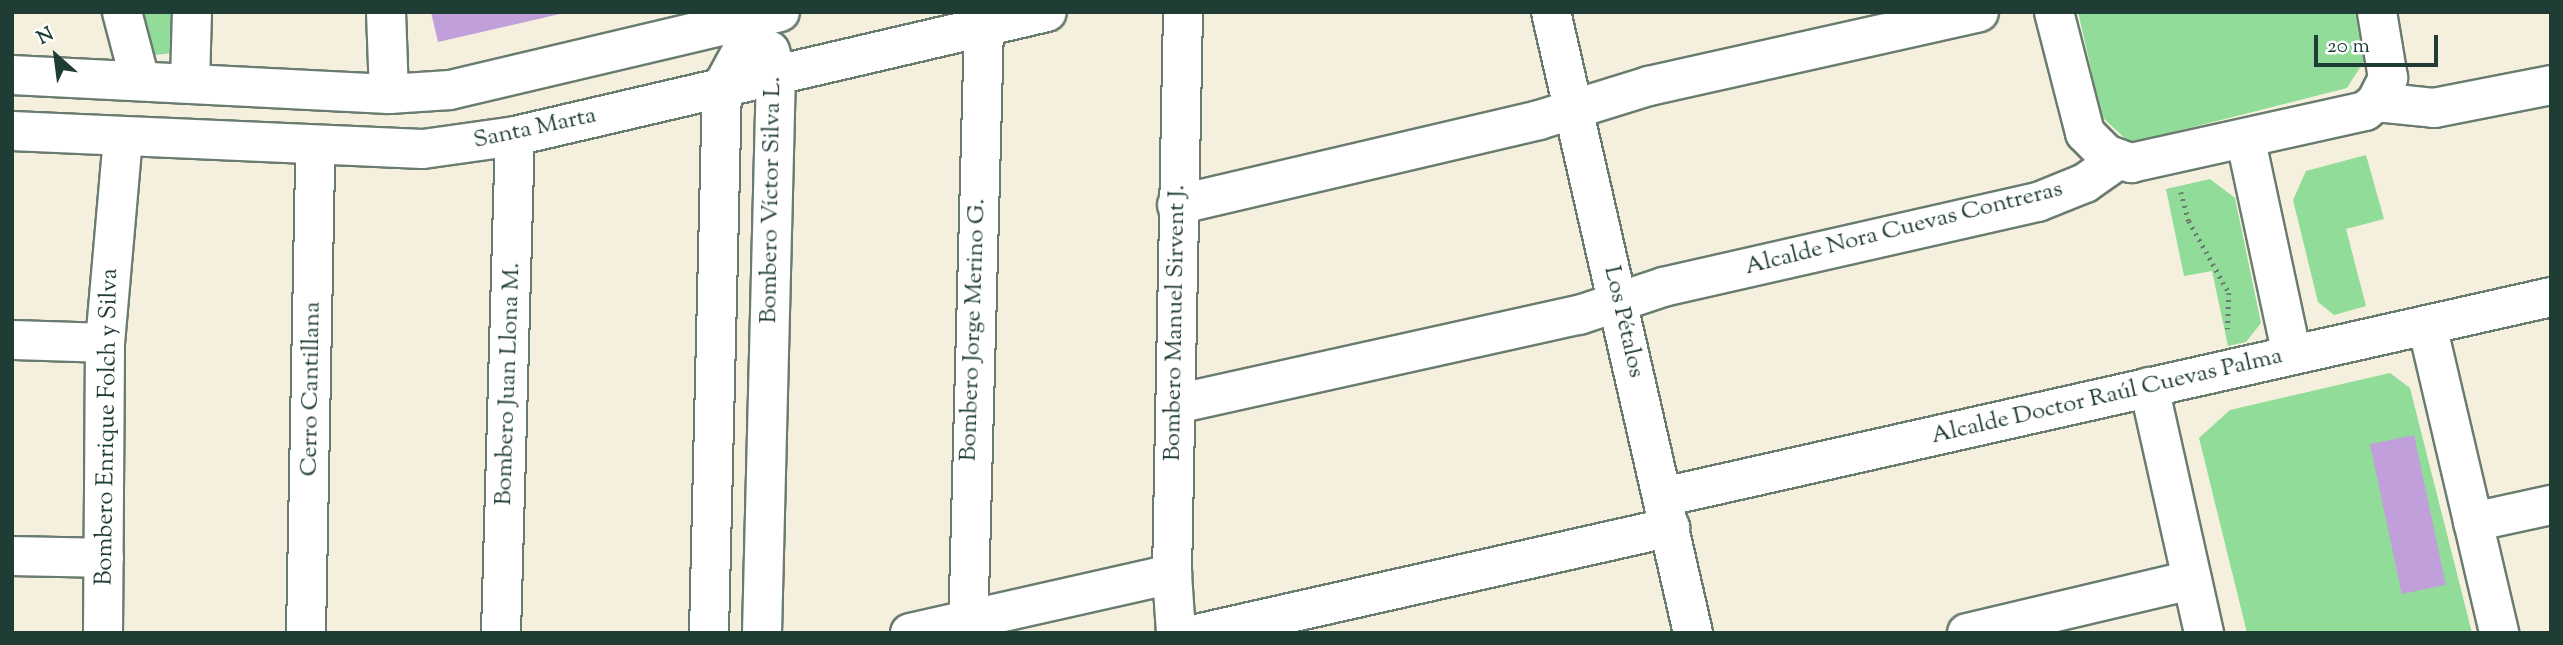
<!DOCTYPE html>
<html>
<head>
<meta charset="utf-8">
<style>
  body { margin:0 }
  #map { position:relative; width:2563px; height:645px; overflow:hidden; background:#f4f0dd; font-family:"Sorts Mill Goudy",serif }
  div>[style] { position:absolute }
  .green>* { inset:0; background:#91dc98 }
  .building>* { inset:0; background:#c09fda; transform-origin:0 0 }
  .path>* { height:4.5px; margin-top:-2.25px; transform-origin:0; background:repeating-linear-gradient(90deg,#6a7c6f 0 2px,transparent 0 7px) }
  .roads { filter:drop-shadow(2px 0 #6a7c6f) drop-shadow(-2px 0 #6a7c6f) drop-shadow(0 2px #6a7c6f) drop-shadow(0 -2px #6a7c6f) }
  .minor>* { height:38px; margin:-19px; padding:0 19px; transform-origin:19px; border-radius:19px; background:#fff }
  span { translate:-50% -50%; white-space:nowrap; text-align:center; line-height:1.15; -webkit-text-stroke:5px #fff; paint-order:stroke }
  .street-label { font-size:24px; color:#1f3d34 }
  .frame { position:absolute; inset:0; border:14px solid #1f3d34; pointer-events:none }
  .north { position:absolute; left:21px; top:21px; width:70px; height:70px; -webkit-text-stroke:5px #fff; paint-order:stroke; rotate:332deg; font-size:19px; font-weight:700; line-height:28px; text-align:center; color:#1f3d34 }
  .north::after { content:''; display:block; margin:auto; width:24px; height:32px; background:#1f3d34; clip-path:polygon(50% 0,100% 100%,50% 72%,0 100%) }
  .scale { position:absolute; left:2314px; top:35px; width:124px; height:32px; box-sizing:border-box; border:4px solid #1f3d34; border-top:0; padding-left:9px; font-size:21px; line-height:24px; white-space:nowrap; color:#1f3d34; -webkit-text-stroke:5px #fff; paint-order:stroke }
</style>
</head>
<body>
<div id="map">
  <div class="green">
    <div style="clip-path:polygon(143px 12px,172px 12px,173px 53px,154px 55px)"></div>
    <div style="clip-path:polygon(2078px 12px,2356px 12px,2366px 58px,2347px 88px,2130px 143px,2102px 117px)"></div>
    <div style="clip-path:polygon(2366px 155px,2384px 219px,2346px 229px,2366px 306px,2334px 315px,2318px 302px,2293px 200px,2306px 171px)"></div>
    <div style="clip-path:polygon(2210px 179px,2235px 198px,2261px 323px,2246px 342px,2228px 346px,2212px 271px,2184px 276px,2166px 189px)"></div>
    <div style="clip-path:polygon(2390px 373px,2410px 388px,2472px 633px,2247px 633px,2199px 438px,2230px 410px)"></div>
  </div>
  <div class="building">
    <div style="clip-path:polygon(431px 12px,564px 12px,564px 13px,438px 42px)"></div>
    <div style="left:2414px;top:435px;width:153px;height:45px;rotate:78deg"></div>
  </div>
  <div class="path">
    <div style="left:2181px;top:192px;width:30px;rotate:75deg"></div>
    <div style="left:2189px;top:221px;width:82px;rotate:60.9deg"></div>
    <div style="left:2229px;top:293px;width:36px;rotate:92deg"></div>
  </div>
  <div class="roads">
    <div class="minor">
      <div style="left:122px;top:12px;width:70px;rotate:75.2deg"></div>
      <div style="left:386px;top:12px;width:82px;rotate:87.9deg"></div>
      <div style="left:1551px;top:12px;width:637px;rotate:77.12deg"></div>
      <div style="left:2054px;top:12px;width:125px;rotate:75.6deg"></div>
      <div style="left:2085px;top:133px;width:30px;rotate:45deg"></div>
      <div style="left:2106px;top:154px;width:27px;rotate:20deg"></div>
      <div style="left:2131px;top:163px;width:240px;rotate:-12.5deg"></div>
      <div style="left:2365px;top:111px;width:14px;rotate:-39deg"></div>
      <div style="left:2376px;top:102px;width:27px;rotate:-63deg"></div>
      <div style="left:2388px;top:78px;width:67px;rotate:-99.5deg"></div>
      <div style="left:12px;top:75px;width:377px;rotate:2.9deg"></div>
      <div style="left:389px;top:94px;width:61px;rotate:-3.8deg"></div>
      <div style="left:450px;top:90px;width:339px;rotate:-13.3deg"></div>
      <div style="left:190px;top:83px;width:71px;rotate:-88.4deg"></div>
      <div style="left:2376px;top:102px;width:58px;rotate:5.9deg"></div>
      <div style="left:2434px;top:108px;width:119px;rotate:-11.1deg"></div>
      <div style="left:12px;top:131px;width:411px;rotate:2.5deg"></div>
      <div style="left:423px;top:149px;width:93px;rotate:-8deg"></div>
      <div style="left:515px;top:136px;width:546px;rotate:-13.12deg"></div>
      <div style="left:2246px;top:141px;width:219px;rotate:77.9deg"></div>
      <div style="left:1177px;top:205px;width:372px;rotate:-13.2deg"></div>
      <div style="left:1539px;top:120px;width:115px;rotate:-17.2deg"></div>
      <div style="left:1649px;top:86px;width:338px;rotate:-12.6deg"></div>
      <div style="left:2427px;top:325px;width:316px;rotate:76.8deg"></div>
      <div style="left:12px;top:340px;width:93px;rotate:1.8deg"></div>
      <div style="left:2149px;top:387px;width:252px;rotate:77.4deg"></div>
      <div style="left:1176px;top:404px;width:413px;rotate:-12.5deg"></div>
      <div style="left:1579px;top:315px;width:89px;rotate:-18.4deg"></div>
      <div style="left:1663px;top:287px;width:385px;rotate:-12.8deg"></div>
      <div style="left:2038px;top:202px;width:51px;rotate:-22deg"></div>
      <div style="left:2085px;top:183px;width:40px;rotate:-34.9deg"></div>
      <div style="left:1663px;top:497px;width:910px;rotate:-12.69deg"></div>
      <div style="left:2473px;top:522px;width:80px;rotate:-12.3deg"></div>
      <div style="left:12px;top:556px;width:92px;rotate:1.2deg"></div>
      <div style="left:103px;top:633px;width:290px;rotate:-89.6deg"></div>
      <div style="left:105px;top:343px;width:206px;rotate:-85deg"></div>
      <div style="left:306px;top:633px;width:487px;rotate:-88.9deg"></div>
      <div style="left:501px;top:633px;width:497px;rotate:-88.4deg"></div>
      <div style="left:709px;top:633px;width:546px;rotate:-88.64deg"></div>
      <div style="left:722px;top:87px;width:80px;rotate:-61.5deg"></div>
      <div style="left:762px;top:633px;width:560px;rotate:-88.57deg"></div>
      <div style="left:776px;top:73px;width:23px;rotate:-105deg"></div>
      <div style="left:910px;top:633px;width:269px;rotate:-12.7deg"></div>
      <div style="left:968px;top:633px;width:606px;rotate:-88.49deg"></div>
      <div style="left:1176px;top:633px;width:59px;rotate:-93.9deg"></div>
      <div style="left:1172px;top:574px;width:562px;rotate:-88.88deg"></div>
      <div style="left:1201px;top:633px;width:481px;rotate:-12.7deg"></div>
      <div style="left:1967px;top:633px;width:231px;rotate:-13.3deg"></div>
    </div>
  </div>
  <div class="street-label">
    <span style="left:535px;top:129px;rotate:-12deg">Santa Marta</span>
    <span style="left:772px;top:200px;rotate:-89deg">Bombero Víctor Silva L.</span>
    <span style="left:1904px;top:229px;rotate:-14deg">Alcalde Nora Cuevas Contreras</span>
    <span style="left:1623px;top:322px;rotate:77deg">Los Pétalos</span>
    <span style="left:1176px;top:323px;rotate:-89deg">Bombero Manuel Sirvent J.</span>
    <span style="left:974px;top:330px;rotate:-88deg">Bombero Jorge Merino G.</span>
    <span style="left:509px;top:384px;rotate:-88deg">Bombero Juan Llona M.</span>
    <span style="left:312px;top:389px;rotate:-89deg">Cerro Cantillana</span>
    <span style="left:2107px;top:397px;rotate:-13deg">Alcalde Doctor Raúl Cuevas Palma</span>
    <span style="left:108px;top:427px;rotate:-89deg">Bombero Enrique Folch y Silva</span>
  </div>
  <div class="frame"></div>
  <div class="north">N</div>
  <div class="scale">20 m</div>
</div>
</body>
</html>
